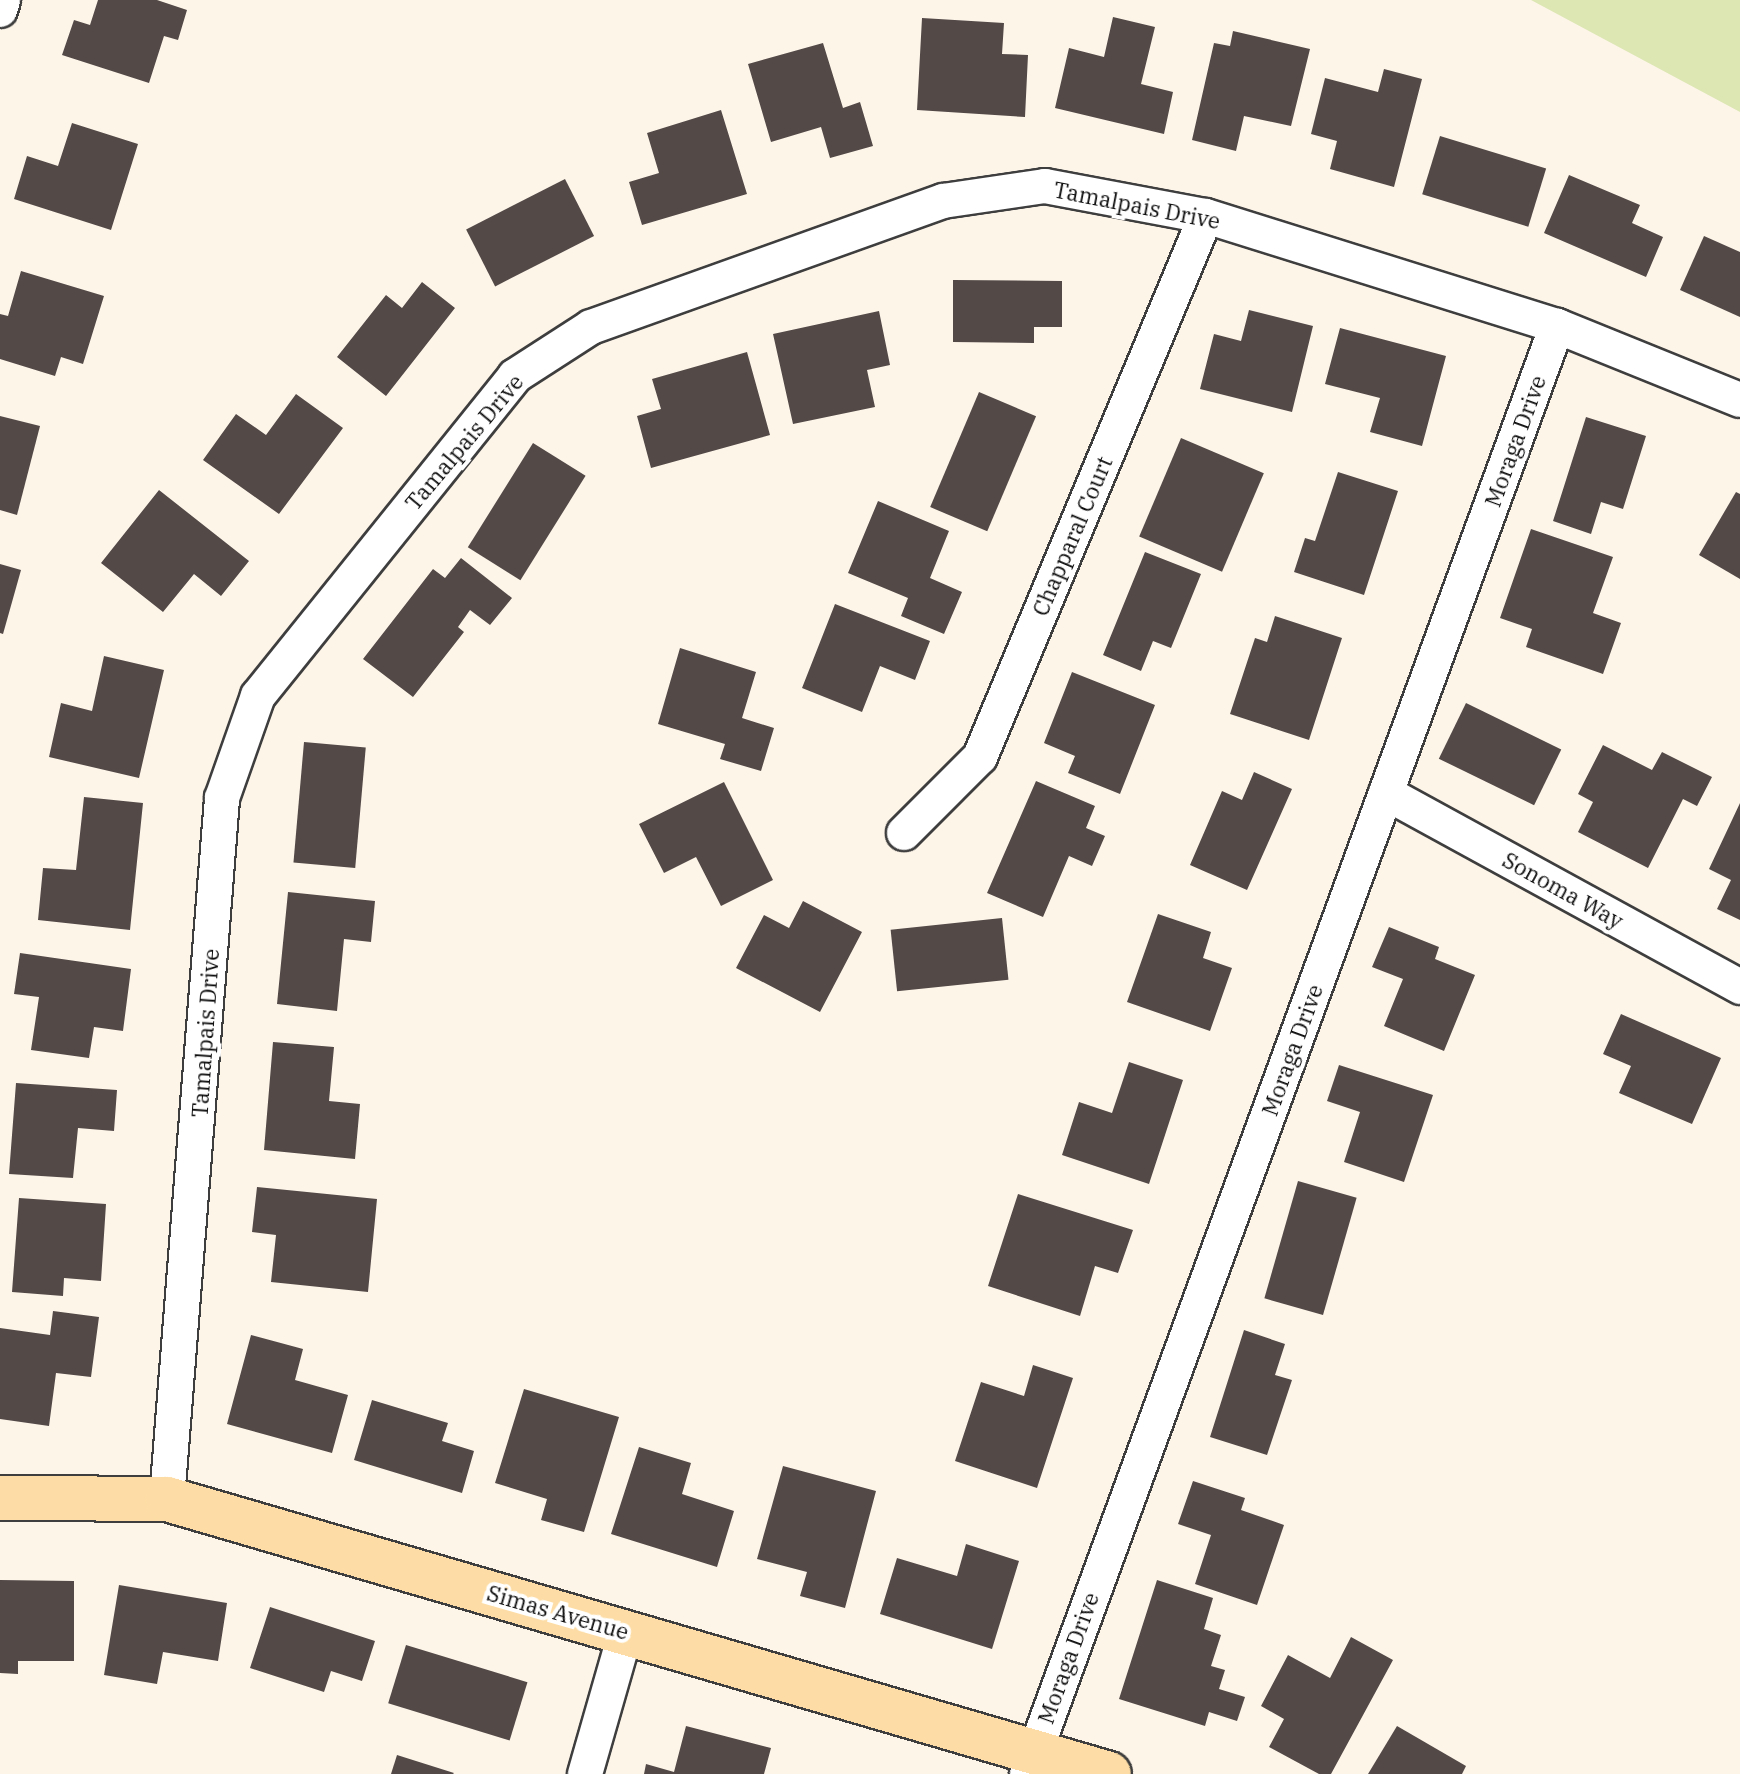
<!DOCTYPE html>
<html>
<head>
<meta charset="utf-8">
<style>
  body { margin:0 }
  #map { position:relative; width:1740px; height:1774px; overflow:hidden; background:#fef5e9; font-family:"IBM Plex Serif",serif }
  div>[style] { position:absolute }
  .green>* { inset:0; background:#dce7b4 }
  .building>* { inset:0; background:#534947; transform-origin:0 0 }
  .roads { filter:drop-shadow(2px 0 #3e3e3e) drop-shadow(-2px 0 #3e3e3e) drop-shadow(0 2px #3e3e3e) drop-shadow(0 -2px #3e3e3e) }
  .street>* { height:34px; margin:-17px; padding:0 17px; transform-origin:17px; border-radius:17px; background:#fff }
  .secondary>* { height:44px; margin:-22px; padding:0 22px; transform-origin:22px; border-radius:22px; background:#fddda5 }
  span { translate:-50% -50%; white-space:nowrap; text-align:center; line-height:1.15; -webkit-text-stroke:8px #fff; paint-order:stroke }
  .street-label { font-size:22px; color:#0b0b0b }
</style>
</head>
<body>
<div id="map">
  <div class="green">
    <div style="clip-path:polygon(1531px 0,1740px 0,1740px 112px)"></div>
  </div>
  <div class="building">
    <div style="clip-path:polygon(98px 0,157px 0,187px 10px,178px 40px,164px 36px,149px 83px,62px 55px,74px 20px,90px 25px)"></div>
    <div style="clip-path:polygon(1113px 17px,1155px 27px,1141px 84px,1173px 92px,1164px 134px,1055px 108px,1069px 48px,1104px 57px)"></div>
    <div style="clip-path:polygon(922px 18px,1004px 23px,1002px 54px,1028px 55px,1025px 117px,917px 110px)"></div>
    <div style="clip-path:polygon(1233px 31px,1310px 49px,1291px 126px,1244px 116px,1236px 151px,1192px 140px,1214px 43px,1230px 46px)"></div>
    <div style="clip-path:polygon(823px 43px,843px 108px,860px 102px,873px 146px,830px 158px,821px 127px,771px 142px,748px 64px)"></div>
    <div style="clip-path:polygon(1384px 69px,1422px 79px,1394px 187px,1330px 169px,1337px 141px,1311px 134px,1325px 78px,1378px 92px)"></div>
    <div style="clip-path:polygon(721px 110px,747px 194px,642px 225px,629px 182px,659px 173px,647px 133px)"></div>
    <div style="clip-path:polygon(72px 123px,138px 144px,111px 230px,14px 199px,27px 156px,58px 166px)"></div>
    <div style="left:1440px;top:136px;width:111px;height:61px;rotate:17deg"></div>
    <div style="clip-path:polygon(1569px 175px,1640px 205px,1632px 223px,1663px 237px,1646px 277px,1544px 233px)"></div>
    <div style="left:565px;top:179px;width:64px;height:111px;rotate:63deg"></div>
    <div style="clip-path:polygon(1704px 236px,1740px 252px,1740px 317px,1680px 290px)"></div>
    <div style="clip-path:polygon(21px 271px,104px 296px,83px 364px,61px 357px,55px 376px,0 359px,0 314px,8px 316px)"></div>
    <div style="clip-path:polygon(953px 280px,1062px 281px,1062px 327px,1034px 327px,1034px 343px,953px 342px)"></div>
    <div style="clip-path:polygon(422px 282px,455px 308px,386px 396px,337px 357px,386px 295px,402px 308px)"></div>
    <div style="clip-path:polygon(1249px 310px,1313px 326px,1292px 412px,1200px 389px,1214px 334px,1241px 341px)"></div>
    <div style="clip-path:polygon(879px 311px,890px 365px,867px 370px,875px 407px,793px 424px,773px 334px)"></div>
    <div style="clip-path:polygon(1340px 328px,1446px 356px,1422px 446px,1370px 432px,1380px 398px,1325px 384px)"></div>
    <div style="clip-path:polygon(747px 352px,770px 435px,651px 468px,637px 416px,661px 409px,652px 379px)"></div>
    <div style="left:979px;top:392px;width:62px;height:125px;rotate:23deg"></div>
    <div style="clip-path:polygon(296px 394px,343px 428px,279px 514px,203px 460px,236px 414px,266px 435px)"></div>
    <div style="clip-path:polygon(0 416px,40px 426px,17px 515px,0 510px)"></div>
    <div style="clip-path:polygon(1586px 417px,1646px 436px,1623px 509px,1601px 502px,1591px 534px,1553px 521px)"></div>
    <div style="left:1181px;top:438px;width:90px;height:107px;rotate:23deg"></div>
    <div style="left:533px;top:443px;width:62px;height:123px;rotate:32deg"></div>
    <div style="clip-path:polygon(1338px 472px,1398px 491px,1364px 595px,1294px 572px,1305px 538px,1315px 541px)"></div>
    <div style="clip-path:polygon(159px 490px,249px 561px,221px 596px,194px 574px,163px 612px,101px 563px)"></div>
    <div style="clip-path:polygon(1736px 492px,1740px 494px,1740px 579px,1699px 555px)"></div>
    <div style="clip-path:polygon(878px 501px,949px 531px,930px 578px,962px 592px,944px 634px,901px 616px,908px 598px,848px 573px)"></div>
    <div style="clip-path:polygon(1531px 529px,1613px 557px,1593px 613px,1621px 623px,1603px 674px,1526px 647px,1532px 629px,1500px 618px)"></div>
    <div style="clip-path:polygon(1145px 552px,1201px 574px,1171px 648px,1153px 641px,1141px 671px,1103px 655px)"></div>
    <div style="clip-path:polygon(461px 558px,512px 598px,490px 625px,470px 610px,458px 627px,464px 632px,413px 697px,363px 659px,433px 569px,445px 578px)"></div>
    <div style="clip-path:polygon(0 564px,21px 570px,3px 634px,0 633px)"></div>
    <div style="clip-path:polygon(835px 604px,930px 641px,915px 680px,880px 666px,862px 712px,802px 688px)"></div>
    <div style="clip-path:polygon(1275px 616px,1342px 638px,1309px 740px,1230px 714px,1255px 638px,1267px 642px)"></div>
    <div style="clip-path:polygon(680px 648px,756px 672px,742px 718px,774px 728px,761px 771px,720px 759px,725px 744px,658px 724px)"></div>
    <div style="clip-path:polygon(104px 656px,164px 670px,139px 778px,49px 757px,61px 703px,92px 711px)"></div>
    <div style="clip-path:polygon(1072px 672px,1155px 705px,1120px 794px,1068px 773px,1075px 756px,1044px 743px)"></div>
    <div style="left:1466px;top:703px;width:106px;height:62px;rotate:26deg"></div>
    <div style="left:304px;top:742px;width:62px;height:121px;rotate:5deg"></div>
    <div style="clip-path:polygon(1603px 745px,1652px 770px,1662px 752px,1712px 777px,1697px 806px,1683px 799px,1648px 868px,1578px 832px,1593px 802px,1578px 794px)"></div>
    <div style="clip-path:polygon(1254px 772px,1292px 789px,1247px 890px,1190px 865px,1222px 791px,1242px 800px)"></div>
    <div style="clip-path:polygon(1036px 781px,1095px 806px,1086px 828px,1105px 836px,1092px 866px,1069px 856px,1043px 917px,987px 893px)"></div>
    <div style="clip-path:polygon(724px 782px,773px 880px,721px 906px,696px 857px,664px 873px,639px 824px)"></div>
    <div style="clip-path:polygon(84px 797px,143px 803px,130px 930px,38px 920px,43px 868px,76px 870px)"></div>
    <div style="clip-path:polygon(1740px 803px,1740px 920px,1717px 909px,1731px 880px,1709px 869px)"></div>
    <div style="clip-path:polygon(288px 892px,375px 901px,371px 942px,344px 939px,337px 1011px,277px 1004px)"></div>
    <div style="clip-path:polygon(803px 901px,862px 932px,820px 1012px,736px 968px,764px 915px,789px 928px)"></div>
    <div style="clip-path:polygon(1158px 914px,1211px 932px,1203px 958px,1232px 968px,1210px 1031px,1127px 1002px)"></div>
    <div style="left:1002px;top:918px;width:62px;height:112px;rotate:84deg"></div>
    <div style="clip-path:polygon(1389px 927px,1439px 947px,1435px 959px,1475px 975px,1444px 1051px,1384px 1026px,1403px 979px,1372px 967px)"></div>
    <div style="clip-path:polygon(20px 953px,131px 969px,123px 1031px,94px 1027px,89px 1058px,31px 1050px,39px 997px,14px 994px)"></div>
    <div style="clip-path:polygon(1621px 1014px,1721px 1058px,1692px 1124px,1619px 1093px,1631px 1066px,1603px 1054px)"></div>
    <div style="clip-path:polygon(273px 1042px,334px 1047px,329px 1101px,360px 1104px,355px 1159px,264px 1150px)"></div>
    <div style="clip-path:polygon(1129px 1062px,1183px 1080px,1149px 1184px,1062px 1155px,1079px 1102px,1112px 1113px)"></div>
    <div style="clip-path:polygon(1339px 1065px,1433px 1095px,1404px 1182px,1344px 1162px,1360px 1112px,1327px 1101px)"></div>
    <div style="clip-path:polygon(16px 1083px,117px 1090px,114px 1131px,78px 1128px,73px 1178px,9px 1174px)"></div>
    <div style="left:1298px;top:1181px;width:61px;height:122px;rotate:16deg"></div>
    <div style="clip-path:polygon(257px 1187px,377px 1199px,368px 1292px,271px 1282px,276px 1235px,252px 1232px)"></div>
    <div style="clip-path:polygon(1018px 1194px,1133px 1230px,1118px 1273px,1095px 1266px,1080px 1316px,988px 1286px)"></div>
    <div style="clip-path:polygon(19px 1198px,106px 1204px,101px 1281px,64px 1278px,63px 1296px,12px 1292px)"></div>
    <div style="clip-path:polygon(53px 1311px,99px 1317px,91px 1377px,56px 1373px,49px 1426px,0 1419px,0 1328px,50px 1335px)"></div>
    <div style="clip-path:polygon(1244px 1330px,1285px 1344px,1275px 1375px,1292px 1380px,1267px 1455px,1210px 1437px)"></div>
    <div style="clip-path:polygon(251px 1335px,303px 1349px,295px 1380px,348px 1395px,332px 1453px,227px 1424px)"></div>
    <div style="clip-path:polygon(1033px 1365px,1073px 1378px,1037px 1488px,955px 1461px,981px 1382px,1024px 1396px)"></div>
    <div style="clip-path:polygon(524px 1389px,619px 1417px,584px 1532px,541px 1520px,547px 1499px,495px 1483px)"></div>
    <div style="clip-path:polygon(372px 1400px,448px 1423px,442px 1441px,474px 1451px,462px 1493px,354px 1460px)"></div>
    <div style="clip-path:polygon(639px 1447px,691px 1463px,682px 1494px,734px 1511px,717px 1567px,611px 1534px)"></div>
    <div style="clip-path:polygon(783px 1466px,876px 1491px,845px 1608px,800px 1596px,807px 1572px,757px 1559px)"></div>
    <div style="clip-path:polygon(1193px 1481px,1245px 1498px,1241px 1510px,1284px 1525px,1257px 1605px,1195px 1584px,1211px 1535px,1178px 1524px)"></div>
    <div style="clip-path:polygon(966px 1544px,1019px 1561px,992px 1649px,880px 1614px,897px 1558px,957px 1576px)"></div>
    <div style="clip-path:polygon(0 1580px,74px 1581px,74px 1661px,18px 1661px,18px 1674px,0 1673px)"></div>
    <div style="clip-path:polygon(1157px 1580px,1213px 1598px,1204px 1629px,1221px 1635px,1211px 1666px,1225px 1670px,1219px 1689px,1245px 1697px,1237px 1721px,1209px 1712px,1205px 1726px,1119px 1699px)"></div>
    <div style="clip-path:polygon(119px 1585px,227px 1603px,218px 1661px,163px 1652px,157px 1684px,104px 1675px)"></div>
    <div style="clip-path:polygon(270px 1607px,375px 1641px,362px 1681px,331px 1671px,324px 1692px,250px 1668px)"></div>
    <div style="clip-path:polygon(1351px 1637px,1393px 1660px,1331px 1774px,1319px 1774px,1269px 1747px,1284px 1719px,1261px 1706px,1288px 1655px,1330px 1678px)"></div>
    <div style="left:406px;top:1645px;width:127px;height:61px;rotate:17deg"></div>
    <div style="clip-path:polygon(686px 1726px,771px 1748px,764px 1774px,644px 1774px,646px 1764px,674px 1772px)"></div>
    <div style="clip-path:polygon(1397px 1726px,1466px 1766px,1462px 1774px,1368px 1774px)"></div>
    <div style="clip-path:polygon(397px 1755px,454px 1773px,453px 1774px,391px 1774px)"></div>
  </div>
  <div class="roads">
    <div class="street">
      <div style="left:0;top:10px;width:10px;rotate:-73deg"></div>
      <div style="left:1386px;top:793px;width:404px;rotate:28.7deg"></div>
      <div style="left:904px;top:833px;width:107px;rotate:-45deg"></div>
      <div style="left:980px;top:757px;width:586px;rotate:-67.33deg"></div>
      <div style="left:167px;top:1499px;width:703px;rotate:-85.51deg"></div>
      <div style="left:222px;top:798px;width:108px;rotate:-70.6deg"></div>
      <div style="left:258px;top:696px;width:410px;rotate:-51.2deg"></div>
      <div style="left:515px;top:376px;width:90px;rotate:-32.8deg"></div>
      <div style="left:591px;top:327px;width:374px;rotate:-19.7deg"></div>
      <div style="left:943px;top:201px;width:103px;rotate:-8.4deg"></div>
      <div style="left:1045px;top:186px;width:164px;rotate:10.6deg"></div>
      <div style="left:1206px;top:216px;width:368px;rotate:17.4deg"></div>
      <div style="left:1557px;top:326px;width:197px;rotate:22deg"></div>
      <div style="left:585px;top:1774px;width:149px;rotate:-74deg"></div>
      <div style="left:1027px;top:1774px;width:1542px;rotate:-69.9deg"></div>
    </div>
    <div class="secondary">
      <div style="left:0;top:1498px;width:167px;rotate:0.3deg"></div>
      <div style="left:167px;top:1499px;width:981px;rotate:16.27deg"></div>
    </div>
  </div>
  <div class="street-label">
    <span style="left:1137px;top:205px;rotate:11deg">Tamalpais Drive</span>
    <span style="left:1515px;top:441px;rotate:-70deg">Moraga Drive</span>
    <span style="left:464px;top:442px;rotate:-50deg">Tamalpais Drive</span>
    <span style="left:1072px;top:536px;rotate:-67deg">Chapparal Court</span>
    <span style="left:1563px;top:890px;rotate:29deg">Sonoma Way</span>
    <span style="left:205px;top:1033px;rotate:-86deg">Tamalpais Drive</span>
    <span style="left:1292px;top:1050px;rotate:-70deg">Moraga Drive</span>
    <span style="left:558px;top:1612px;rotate:16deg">Simas Avenue</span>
    <span style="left:1068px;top:1658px;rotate:-70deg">Moraga Drive</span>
  </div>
</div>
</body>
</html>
